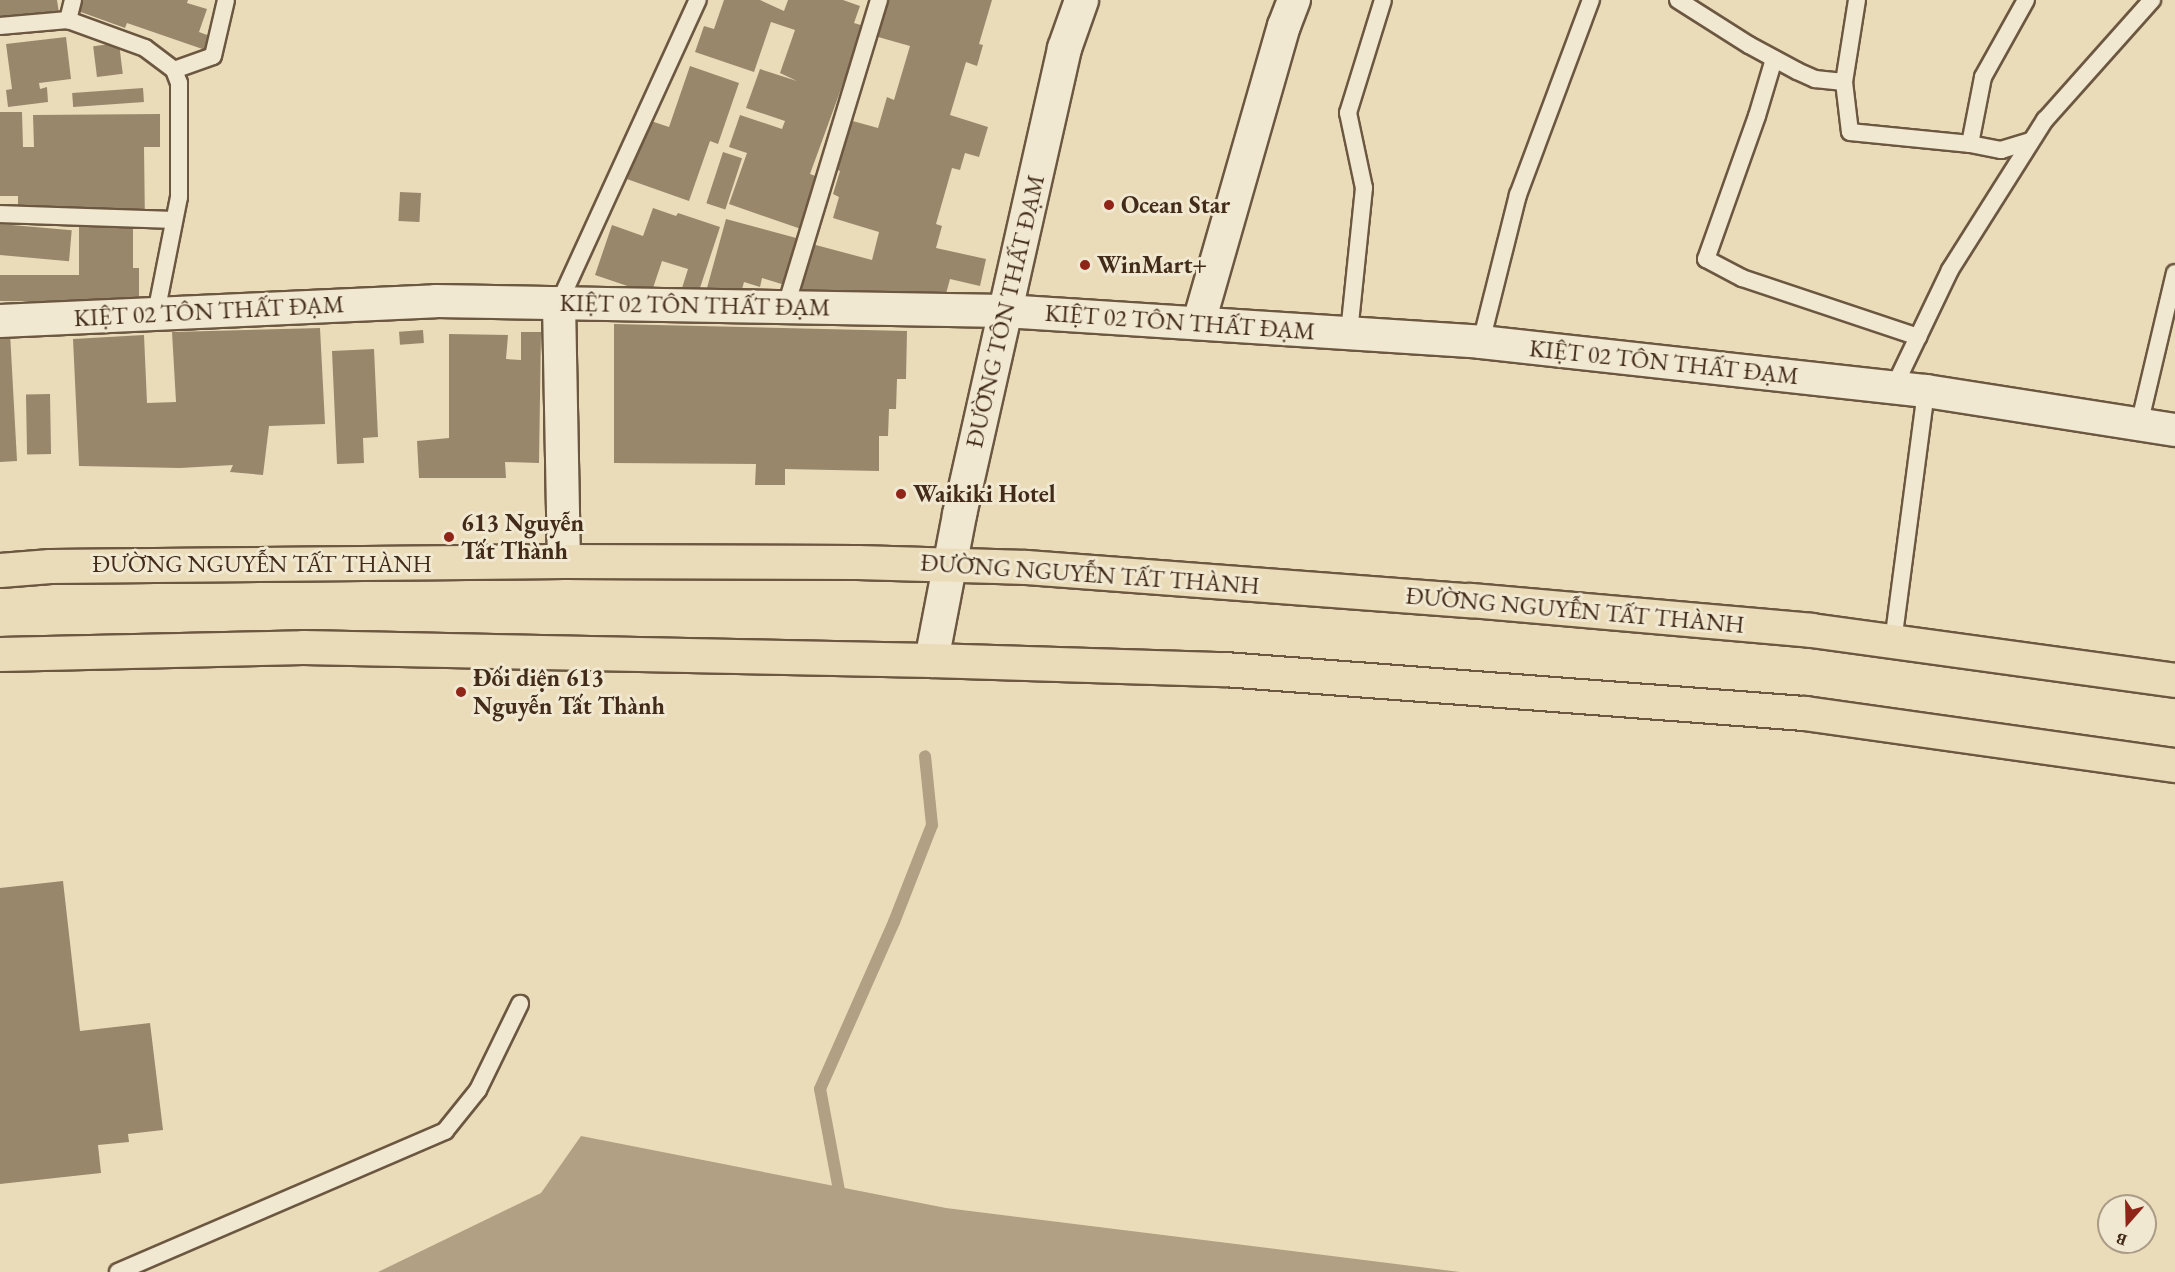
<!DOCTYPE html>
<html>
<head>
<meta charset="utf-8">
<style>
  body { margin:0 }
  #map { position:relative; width:2175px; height:1272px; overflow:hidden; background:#eadcb9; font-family:"EB Garamond",serif }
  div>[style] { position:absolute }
  .water>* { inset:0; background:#b1a083 }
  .stream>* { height:12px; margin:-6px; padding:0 6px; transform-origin:6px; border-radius:6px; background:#b1a083 }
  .building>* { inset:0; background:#99876c; transform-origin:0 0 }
  .roads { filter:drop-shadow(2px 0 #6c5741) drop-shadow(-2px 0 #6c5741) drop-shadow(0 2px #6c5741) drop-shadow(0 -2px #6c5741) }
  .service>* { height:16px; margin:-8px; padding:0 8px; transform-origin:8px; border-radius:8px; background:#f1e8d2 }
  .minor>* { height:32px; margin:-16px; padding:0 16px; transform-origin:16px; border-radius:16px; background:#f1e8d2 }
  .tertiary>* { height:33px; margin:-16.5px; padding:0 16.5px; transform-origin:16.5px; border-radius:16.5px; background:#f1e8d2 }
  .primary>* { height:33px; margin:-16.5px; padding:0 16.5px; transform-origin:16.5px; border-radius:16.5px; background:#eadcb9 }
  .dots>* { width:16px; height:16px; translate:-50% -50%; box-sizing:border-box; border:3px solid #f1e8d2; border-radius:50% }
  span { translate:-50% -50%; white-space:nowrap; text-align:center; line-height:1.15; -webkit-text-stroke:6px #f1e8d2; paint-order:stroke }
  .poi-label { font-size:24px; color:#422b19; font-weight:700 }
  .left { translate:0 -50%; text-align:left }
  .street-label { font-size:24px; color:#422b19 }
  .north { position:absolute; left:2097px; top:1194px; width:60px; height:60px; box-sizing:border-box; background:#f1e8d2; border:2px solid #ab9c88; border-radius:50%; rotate:200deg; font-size:16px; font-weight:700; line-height:24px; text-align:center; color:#422b19 }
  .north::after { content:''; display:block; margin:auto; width:21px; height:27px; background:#8f2418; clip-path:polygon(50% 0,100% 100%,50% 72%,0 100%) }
</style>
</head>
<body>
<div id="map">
  <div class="water">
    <div style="clip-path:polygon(581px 1136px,946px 1208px,1460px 1272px,378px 1272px,541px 1193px)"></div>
  </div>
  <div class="stream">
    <div style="left:841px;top:1201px;width:114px;rotate:-100.6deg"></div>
    <div style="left:820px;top:1089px;width:183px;rotate:-66.1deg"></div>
    <div style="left:894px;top:922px;width:104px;rotate:-68.6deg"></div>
    <div style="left:932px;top:825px;width:69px;rotate:-95.8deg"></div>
  </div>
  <div class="building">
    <div style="clip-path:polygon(0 0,57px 0,60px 20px,0 29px)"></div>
    <div style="clip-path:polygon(82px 0,188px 0,187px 3px,207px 9px,199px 32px,218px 39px,214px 53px,127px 23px,125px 28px,78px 11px)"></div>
    <div style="clip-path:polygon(724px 0,760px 0,784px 11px,788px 0,843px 0,860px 6px,854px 23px,864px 26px,810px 174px,818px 177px,801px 229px,729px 204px,747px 153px,729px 147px,740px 115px,782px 129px,785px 121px,746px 108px,760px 69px,797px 81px,780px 73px,795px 30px,771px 22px,754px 72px,695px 52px,704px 26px,714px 29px)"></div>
    <div style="clip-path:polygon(882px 0,992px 0,979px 44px,983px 45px,977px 66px,966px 62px,950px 115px,988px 127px,979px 157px,965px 153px,960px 170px,952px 168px,936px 224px,942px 226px,936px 248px,986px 259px,980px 286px,950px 279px,944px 301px,798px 297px,812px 244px,872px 260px,879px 232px,833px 218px,839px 197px,833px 194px,840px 171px,836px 169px,849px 120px,878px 128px,887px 97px,894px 100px,910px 46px,871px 35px)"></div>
    <div style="clip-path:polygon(66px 37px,71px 79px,39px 83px,40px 89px,47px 87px,48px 102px,8px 107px,6px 90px,12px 89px,6px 44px)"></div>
    <div style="left:119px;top:43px;width:31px;height:26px;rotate:83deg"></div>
    <div style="clip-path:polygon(690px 66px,739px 83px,718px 144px,710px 141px,689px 201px,624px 178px,645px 119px,669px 127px)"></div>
    <div style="left:143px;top:88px;width:14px;height:71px;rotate:86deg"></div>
    <div style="clip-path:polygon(0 112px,22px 112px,23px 147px,34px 147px,33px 115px,160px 114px,160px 147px,144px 147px,145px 225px,133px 225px,133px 268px,139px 268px,139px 302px,0 301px,0 275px,79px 275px,79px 216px,18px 217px,18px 196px,0 196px)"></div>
    <div style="left:723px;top:152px;width:20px;height:54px;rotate:18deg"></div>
    <div style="left:400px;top:192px;width:21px;height:29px;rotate:3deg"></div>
    <div style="clip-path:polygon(653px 208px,676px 216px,678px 213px,720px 227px,698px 294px,682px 288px,688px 269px,662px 261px,651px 294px,595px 275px,612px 225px,643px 236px)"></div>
    <div style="clip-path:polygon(726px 219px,800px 239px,788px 286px,762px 278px,760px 287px,744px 282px,740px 297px,707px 288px)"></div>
    <div style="left:0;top:224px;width:72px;height:31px;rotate:5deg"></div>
    <div style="clip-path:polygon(614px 324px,907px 331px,906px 379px,897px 379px,896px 409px,889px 409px,888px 436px,879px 436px,879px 471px,785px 469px,785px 485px,755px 485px,756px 464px,614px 463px)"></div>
    <div style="clip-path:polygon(320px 328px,325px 424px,269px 426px,263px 475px,230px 472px,233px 465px,180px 468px,79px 466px,73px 339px,144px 335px,147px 403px,176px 402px,172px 332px)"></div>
    <div style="left:423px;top:330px;width:13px;height:24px;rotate:86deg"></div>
    <div style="clip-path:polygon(521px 332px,541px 332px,539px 463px,505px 462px,506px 478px,419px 478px,417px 441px,449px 438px,449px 334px,508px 335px,506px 359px,521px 360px)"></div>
    <div style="clip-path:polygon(0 333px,10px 333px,17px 461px,0 462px)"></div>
    <div style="clip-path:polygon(374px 349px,378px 437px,363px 438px,364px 463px,337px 464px,332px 351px)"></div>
    <div style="left:50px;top:394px;width:60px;height:24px;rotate:89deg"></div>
    <div style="clip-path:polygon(63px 881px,80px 1031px,150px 1023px,163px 1130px,128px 1134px,129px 1142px,98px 1145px,101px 1173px,0 1184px,0 888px)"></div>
  </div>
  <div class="roads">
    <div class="service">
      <div style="left:73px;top:0;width:21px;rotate:104deg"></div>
      <div style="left:68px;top:20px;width:82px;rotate:20deg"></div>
      <div style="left:145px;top:48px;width:36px;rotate:37deg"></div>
      <div style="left:174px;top:70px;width:14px;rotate:69deg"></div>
      <div style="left:179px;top:83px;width:114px;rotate:90deg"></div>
      <div style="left:179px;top:197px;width:118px;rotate:101.2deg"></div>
      <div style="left:1678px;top:0;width:84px;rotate:32.4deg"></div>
      <div style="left:1749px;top:45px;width:55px;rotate:28.4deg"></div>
      <div style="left:1797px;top:71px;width:20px;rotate:24deg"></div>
      <div style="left:1815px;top:79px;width:29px;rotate:6deg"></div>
      <div style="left:1857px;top:0;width:83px;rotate:99deg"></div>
      <div style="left:1844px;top:82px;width:50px;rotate:83.2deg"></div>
      <div style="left:1850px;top:132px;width:121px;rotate:5.7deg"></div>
      <div style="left:1970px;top:144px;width:68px;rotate:-79deg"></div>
      <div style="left:1983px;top:77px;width:88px;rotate:-60.8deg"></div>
      <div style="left:0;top:26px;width:68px;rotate:-5deg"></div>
      <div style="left:1774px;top:59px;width:59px;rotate:106.6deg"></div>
      <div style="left:1757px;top:116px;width:152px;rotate:109.6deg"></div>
      <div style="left:1706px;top:259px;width:41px;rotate:27.8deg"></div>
      <div style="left:1742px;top:278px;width:186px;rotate:18.5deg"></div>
      <div style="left:174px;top:70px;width:41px;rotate:-19.7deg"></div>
      <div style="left:213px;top:56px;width:57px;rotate:-76.9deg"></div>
      <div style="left:1970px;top:144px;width:32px;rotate:11deg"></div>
      <div style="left:2001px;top:150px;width:31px;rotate:-17deg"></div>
      <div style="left:0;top:214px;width:174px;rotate:2deg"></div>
      <div style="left:559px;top:303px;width:333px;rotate:-65.4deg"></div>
      <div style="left:786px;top:306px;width:320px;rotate:-73.1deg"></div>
      <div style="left:1349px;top:333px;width:146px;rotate:-84.1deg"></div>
      <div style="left:1364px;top:188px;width:77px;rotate:-102deg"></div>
      <div style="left:1348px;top:113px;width:118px;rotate:-72.8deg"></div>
      <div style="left:1481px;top:342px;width:152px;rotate:-75.9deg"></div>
      <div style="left:1518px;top:195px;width:208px;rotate:-69.5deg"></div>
      <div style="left:1894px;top:387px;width:130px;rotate:-64.4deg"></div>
      <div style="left:1950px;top:270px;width:178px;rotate:-57.7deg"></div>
      <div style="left:2045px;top:120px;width:161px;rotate:-48.3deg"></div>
      <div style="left:2139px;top:425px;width:156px;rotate:-76.7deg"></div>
      <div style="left:1893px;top:642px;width:253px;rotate:-82.5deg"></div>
      <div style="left:118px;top:1272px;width:356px;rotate:-23.3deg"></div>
      <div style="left:445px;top:1131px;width:53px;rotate:-51.2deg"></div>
      <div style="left:478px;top:1090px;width:96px;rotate:-64deg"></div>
    </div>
    <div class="minor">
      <div style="left:559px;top:303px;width:258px;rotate:88.9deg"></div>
      <div style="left:0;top:321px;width:436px;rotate:-2.6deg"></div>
      <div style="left:436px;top:301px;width:569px;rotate:1.01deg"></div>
      <div style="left:1005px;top:311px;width:477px;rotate:3.7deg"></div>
      <div style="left:1481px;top:342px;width:448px;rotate:6.3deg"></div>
      <div style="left:1926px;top:391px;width:252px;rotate:8.9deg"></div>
      <div style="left:1199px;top:322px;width:308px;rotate:-74deg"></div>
      <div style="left:1284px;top:26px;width:28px;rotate:-69deg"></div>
    </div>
    <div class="tertiary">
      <div style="left:931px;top:660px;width:149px;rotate:-79.1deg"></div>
      <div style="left:959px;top:514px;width:478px;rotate:-77.3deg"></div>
      <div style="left:1064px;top:48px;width:51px;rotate:-70.5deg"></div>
    </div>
    <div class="primary">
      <div style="left:0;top:570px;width:50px;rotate:-4.6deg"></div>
      <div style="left:50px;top:566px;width:514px;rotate:-0.56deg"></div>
      <div style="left:564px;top:561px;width:293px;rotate:0.2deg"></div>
      <div style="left:857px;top:562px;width:169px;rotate:1.7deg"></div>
      <div style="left:1026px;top:567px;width:445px;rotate:4.3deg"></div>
      <div style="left:1470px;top:600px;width:342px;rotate:5deg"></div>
      <div style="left:1811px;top:630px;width:367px;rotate:7.8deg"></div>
      <div style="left:0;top:654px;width:303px;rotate:-1.3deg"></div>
      <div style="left:303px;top:647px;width:628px;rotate:1.19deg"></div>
      <div style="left:931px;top:660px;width:293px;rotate:1.8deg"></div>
      <div style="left:1224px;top:669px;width:582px;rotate:4.34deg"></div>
      <div style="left:1804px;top:713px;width:375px;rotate:8deg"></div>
    </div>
  </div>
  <div class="dots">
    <div style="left:1109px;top:205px;background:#8f2418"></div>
    <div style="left:1085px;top:265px;background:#8f2418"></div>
    <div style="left:901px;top:494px;background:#8f2418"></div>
    <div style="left:449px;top:537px;background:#8f2418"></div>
    <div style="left:461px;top:692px;background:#8f2418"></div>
  </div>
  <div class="poi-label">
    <span class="left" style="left:1121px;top:205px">Ocean Star</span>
    <span class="left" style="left:1097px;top:265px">WinMart+</span>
    <span class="left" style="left:913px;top:494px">Waikiki Hotel</span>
    <span class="left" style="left:461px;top:537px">613 Nguyễn<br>Tất Thành</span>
    <span class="left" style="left:473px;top:692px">Đối diện 613<br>Nguyễn Tất Thành</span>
  </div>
  <div class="street-label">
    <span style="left:695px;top:305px;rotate:1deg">KIỆT 02 TÔN THẤT ĐẠM</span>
    <span style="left:209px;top:311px;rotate:-3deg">KIỆT 02 TÔN THẤT ĐẠM</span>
    <span style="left:1005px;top:311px;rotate:-77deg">ĐƯỜNG TÔN THẤT ĐẠM</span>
    <span style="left:1180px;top:322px;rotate:4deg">KIỆT 02 TÔN THẤT ĐẠM</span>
    <span style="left:1664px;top:362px;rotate:6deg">KIỆT 02 TÔN THẤT ĐẠM</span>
    <span style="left:262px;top:564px">ĐƯỜNG NGUYỄN TẤT THÀNH</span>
    <span style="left:1090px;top:574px;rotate:4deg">ĐƯỜNG NGUYỄN TẤT THÀNH</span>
    <span style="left:1575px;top:610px;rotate:5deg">ĐƯỜNG NGUYỄN TẤT THÀNH</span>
  </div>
  <div class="north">B</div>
</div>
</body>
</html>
